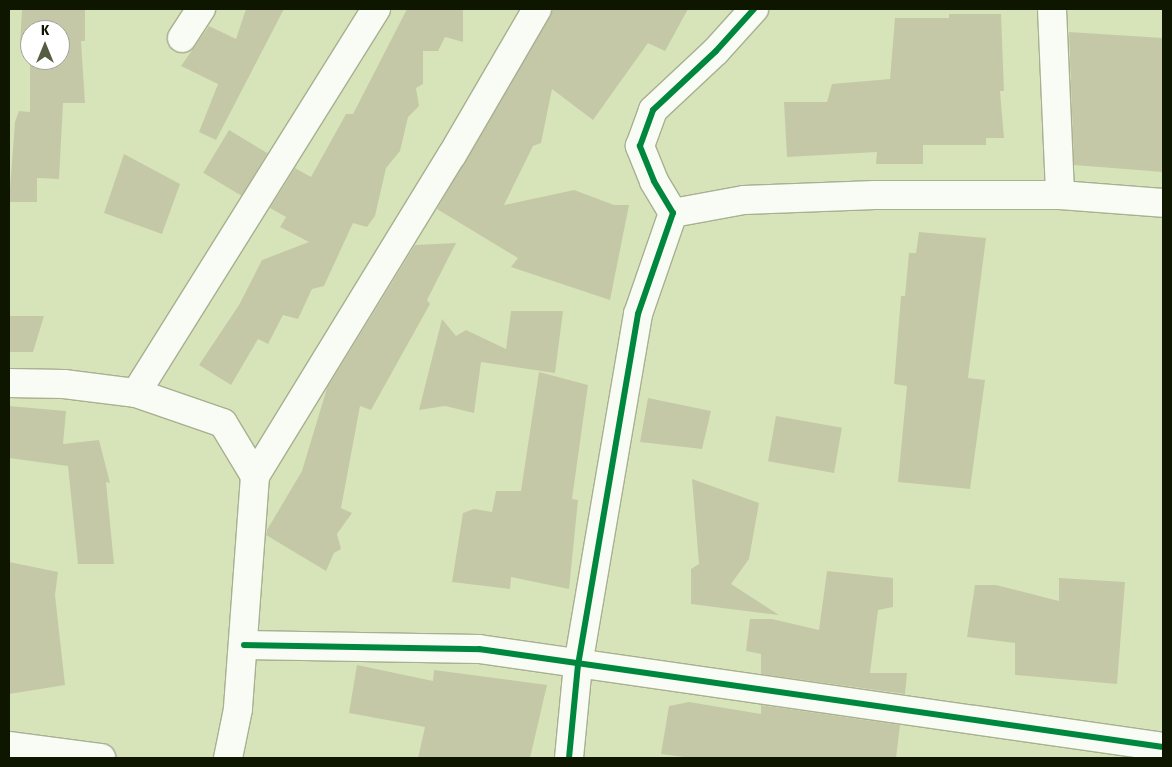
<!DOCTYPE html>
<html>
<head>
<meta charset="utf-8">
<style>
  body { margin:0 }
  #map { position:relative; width:1172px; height:767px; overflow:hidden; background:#d7e4ba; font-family:"Fira Sans Condensed",sans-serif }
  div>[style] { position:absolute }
  .building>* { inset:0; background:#c5c8a6; transform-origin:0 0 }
  .roads { filter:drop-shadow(1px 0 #a7b090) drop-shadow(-1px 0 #a7b090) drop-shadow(0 1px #a7b090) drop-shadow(0 -1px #a7b090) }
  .minor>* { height:28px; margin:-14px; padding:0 14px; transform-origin:14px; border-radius:14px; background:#f9fbf5 }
  .cycleway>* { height:6px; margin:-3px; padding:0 3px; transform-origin:3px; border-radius:3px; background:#00873e }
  span { translate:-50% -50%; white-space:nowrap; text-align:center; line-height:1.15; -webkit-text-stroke:4px #fff; paint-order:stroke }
  .frame { position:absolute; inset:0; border:10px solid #0f1600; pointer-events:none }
  .north { position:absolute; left:20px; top:20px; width:50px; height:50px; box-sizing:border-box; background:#fff; border:1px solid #9fa299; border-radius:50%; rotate:0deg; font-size:14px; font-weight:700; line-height:20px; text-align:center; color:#0f1600 }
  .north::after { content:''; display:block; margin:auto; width:18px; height:22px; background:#555e41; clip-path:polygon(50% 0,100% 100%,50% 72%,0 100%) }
</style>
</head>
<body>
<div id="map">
  <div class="building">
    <div style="clip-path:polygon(22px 9px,85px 9px,85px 41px,81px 41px,85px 103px,63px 103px,59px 179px,37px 178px,37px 202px,9px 202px,15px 122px,19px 111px,30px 112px,30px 60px,60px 60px,60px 30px,30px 30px,30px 44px,20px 44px)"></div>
    <div style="clip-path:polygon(246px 9px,284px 9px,216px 140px,199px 132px,218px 84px,181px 66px,209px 26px,236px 39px)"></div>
    <div style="clip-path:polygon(407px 9px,463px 9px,463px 42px,445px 37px,438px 51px,423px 51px,423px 84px,416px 88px,419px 106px,408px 117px,400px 151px,386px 168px,375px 216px,367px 227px,353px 223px,324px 286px,312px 289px,298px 319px,283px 315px,268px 344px,258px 339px,231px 385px,199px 365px,239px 305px,262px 260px,309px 242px,280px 227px,286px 217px,270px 208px,295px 168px,311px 177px,346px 114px,353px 114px)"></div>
    <div style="clip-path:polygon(553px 9px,688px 9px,665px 51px,648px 43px,593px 120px,552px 89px,541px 143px,533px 146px,504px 205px,574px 190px,614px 205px,629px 205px,610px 300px,511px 267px,518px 258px,437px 209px)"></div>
    <div style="clip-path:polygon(949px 14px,1001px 14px,1004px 91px,1000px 91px,1004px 138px,986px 138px,986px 145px,923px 145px,923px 164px,876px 164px,877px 152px,787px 157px,784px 102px,827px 102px,832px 84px,890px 79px,895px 18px,949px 18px)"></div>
    <div style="clip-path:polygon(1069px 32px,1163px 38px,1163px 172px,1074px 165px)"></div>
    <div style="left:229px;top:130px;width:45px;height:50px;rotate:31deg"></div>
    <div style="clip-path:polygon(124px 154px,180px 184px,162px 234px,104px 213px)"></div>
    <div style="clip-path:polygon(919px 232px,986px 238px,968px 378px,985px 380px,970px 489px,898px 482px,907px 386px,894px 384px,901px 296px,905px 296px,909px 253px,916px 253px)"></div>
    <div style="clip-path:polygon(456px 243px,427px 300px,430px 304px,371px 410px,360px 406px,341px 508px,352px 513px,337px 534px,341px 549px,334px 553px,326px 571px,266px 535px,267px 530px,302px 471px,327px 388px,415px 245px)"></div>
    <div style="clip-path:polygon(511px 311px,563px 311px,555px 373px,481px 362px,474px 413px,445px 406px,419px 410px,442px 319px,456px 336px,466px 330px,506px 349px)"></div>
    <div style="clip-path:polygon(9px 316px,44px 316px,33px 352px,9px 352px)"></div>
    <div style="clip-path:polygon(539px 372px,588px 385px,572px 499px,578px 500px,569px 589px,511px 577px,510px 589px,452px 582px,463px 513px,474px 509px,492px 512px,496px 491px,521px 491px)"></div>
    <div style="clip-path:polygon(648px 398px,711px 411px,702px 449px,640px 442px)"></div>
    <div style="clip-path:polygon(9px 406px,66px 411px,63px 444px,99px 440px,110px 483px,106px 482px,114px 564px,78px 564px,68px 466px,9px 458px)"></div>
    <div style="left:776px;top:416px;width:67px;height:46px;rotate:10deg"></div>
    <div style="clip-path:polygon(692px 479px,759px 503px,749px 559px,731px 584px,779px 615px,691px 604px,691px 569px,699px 564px)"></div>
    <div style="clip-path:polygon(9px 562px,58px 572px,55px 595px,65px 685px,9px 694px)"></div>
    <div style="clip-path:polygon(827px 571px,893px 578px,893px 607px,878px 610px,870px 673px,907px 673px,905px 694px,761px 674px,761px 654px,746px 651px,750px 619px,772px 619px,819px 630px)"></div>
    <div style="clip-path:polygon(1059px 578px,1125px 582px,1117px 684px,1015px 675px,1015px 643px,967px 637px,975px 585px,996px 585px,1059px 601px)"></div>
    <div style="clip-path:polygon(357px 665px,433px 681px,434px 670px,547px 685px,530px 758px,418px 758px,425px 727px,349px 713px)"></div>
    <div style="clip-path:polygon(689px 702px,761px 714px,761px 705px,900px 725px,896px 758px,692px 758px,661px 754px,669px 706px)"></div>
  </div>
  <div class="roads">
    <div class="minor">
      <div style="left:1052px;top:9px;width:186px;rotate:87.5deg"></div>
      <div style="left:182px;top:38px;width:35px;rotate:-57deg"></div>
      <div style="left:673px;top:213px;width:72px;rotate:-10.4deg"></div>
      <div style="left:744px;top:200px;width:131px;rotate:-2.2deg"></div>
      <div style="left:875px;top:195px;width:185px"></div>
      <div style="left:1060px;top:195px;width:103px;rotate:4.4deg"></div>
      <div style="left:9px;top:383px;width:55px;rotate:1deg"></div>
      <div style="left:64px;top:384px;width:73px;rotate:7.1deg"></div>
      <div style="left:136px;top:393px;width:92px;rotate:19deg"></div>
      <div style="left:223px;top:423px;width:62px;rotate:58.9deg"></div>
      <div style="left:255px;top:476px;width:234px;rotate:94.2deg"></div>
      <div style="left:238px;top:709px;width:50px;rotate:101.5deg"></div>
      <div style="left:136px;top:393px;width:453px;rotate:-58deg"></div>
      <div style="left:255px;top:476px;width:377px;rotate:-58.5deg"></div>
      <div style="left:452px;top:155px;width:169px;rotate:-59.8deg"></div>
      <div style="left:244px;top:645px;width:235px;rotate:1deg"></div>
      <div style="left:479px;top:649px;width:691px;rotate:8.15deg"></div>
      <div style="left:9px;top:746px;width:93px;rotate:7.4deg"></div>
      <div style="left:569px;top:758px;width:93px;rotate:-84.5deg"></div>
      <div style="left:578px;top:665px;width:356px;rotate:-80.3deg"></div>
      <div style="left:638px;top:314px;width:107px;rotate:-70.9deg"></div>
      <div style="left:673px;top:213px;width:37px;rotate:-121deg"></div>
      <div style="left:654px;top:181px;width:38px;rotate:-112deg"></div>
      <div style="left:640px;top:146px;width:38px;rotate:-70deg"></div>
      <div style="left:653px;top:110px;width:86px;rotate:-43.1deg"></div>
      <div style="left:716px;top:51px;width:57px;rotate:-47.9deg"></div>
    </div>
  </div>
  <div class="cycleway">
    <div style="left:244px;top:645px;width:235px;rotate:1deg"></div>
    <div style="left:479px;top:649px;width:691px;rotate:8.15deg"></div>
    <div style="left:569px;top:758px;width:93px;rotate:-84.5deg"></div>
    <div style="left:578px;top:665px;width:356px;rotate:-80.3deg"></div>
    <div style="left:638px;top:314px;width:107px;rotate:-70.9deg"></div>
    <div style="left:673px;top:213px;width:37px;rotate:-121deg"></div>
    <div style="left:654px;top:181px;width:38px;rotate:-112deg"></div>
    <div style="left:640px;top:146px;width:38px;rotate:-70deg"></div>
    <div style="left:653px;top:110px;width:86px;rotate:-43.1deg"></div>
    <div style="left:716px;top:51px;width:57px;rotate:-47.9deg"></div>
  </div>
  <div class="frame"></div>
  <div class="north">K</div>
</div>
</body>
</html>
